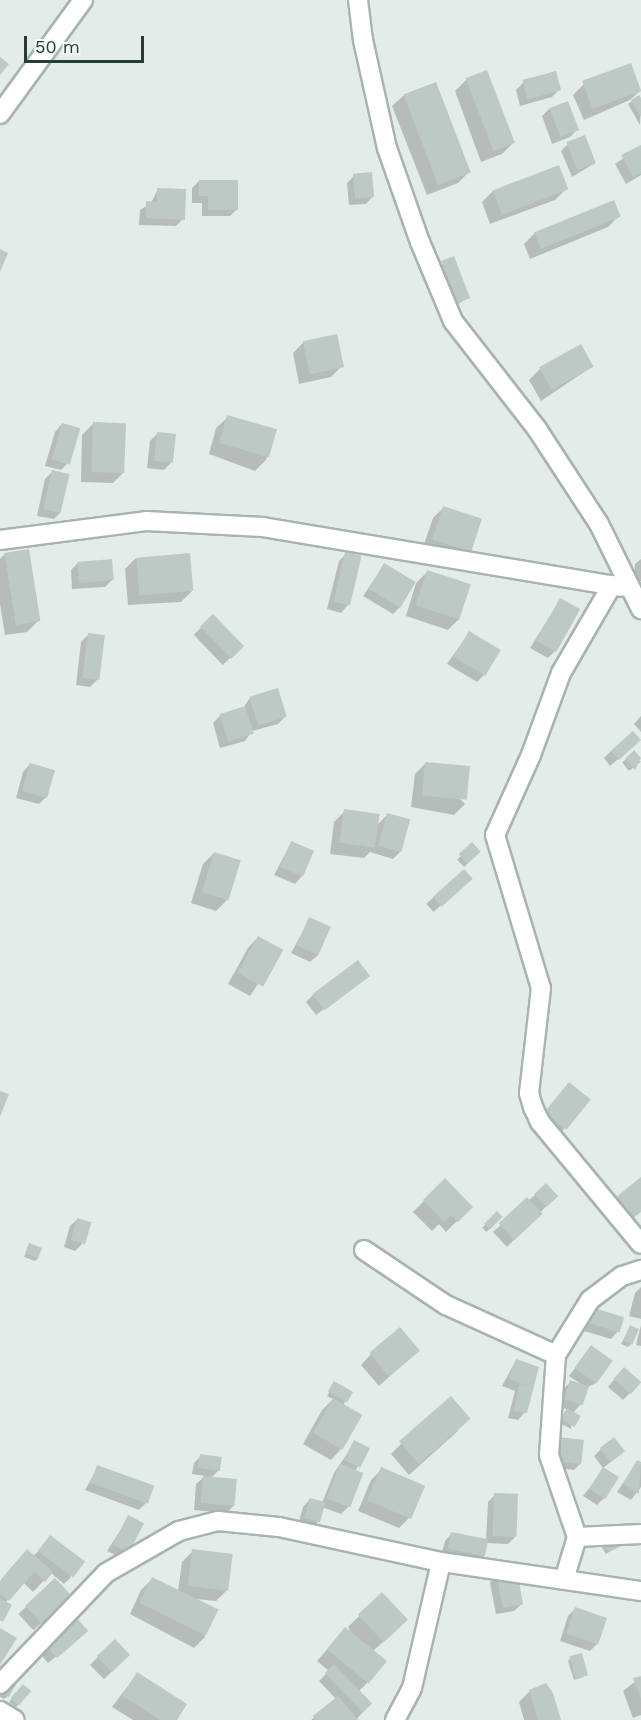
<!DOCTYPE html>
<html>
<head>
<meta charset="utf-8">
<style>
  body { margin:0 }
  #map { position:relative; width:641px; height:1720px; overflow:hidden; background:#e4ece9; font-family:"Work Sans",sans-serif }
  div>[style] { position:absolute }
  .shadow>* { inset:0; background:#0003; transform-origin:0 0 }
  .building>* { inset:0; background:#bdc9c5; transform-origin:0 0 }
  .roads { filter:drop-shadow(2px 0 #a7b4b0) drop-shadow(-2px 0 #a7b4b0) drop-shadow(0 2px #a7b4b0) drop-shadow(0 -2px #a7b4b0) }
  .street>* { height:18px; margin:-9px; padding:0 9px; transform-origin:9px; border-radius:9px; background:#fff }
  .secondary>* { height:18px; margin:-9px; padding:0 9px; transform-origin:9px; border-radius:9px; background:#fff }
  span { translate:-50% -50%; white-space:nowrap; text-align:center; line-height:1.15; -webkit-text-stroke:4.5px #f5f9f7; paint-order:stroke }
  .scale { position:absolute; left:24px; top:36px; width:120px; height:27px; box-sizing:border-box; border:3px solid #263c36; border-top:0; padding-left:8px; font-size:18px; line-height:21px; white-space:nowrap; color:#263c36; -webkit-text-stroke:4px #f5f9f7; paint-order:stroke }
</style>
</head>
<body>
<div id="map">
  <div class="shadow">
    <div style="clip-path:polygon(486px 72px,513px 143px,502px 154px,481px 162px,455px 91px,466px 80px)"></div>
    <div style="clip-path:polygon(435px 83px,469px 172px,458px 183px,427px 195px,392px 106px,403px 96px)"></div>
    <div style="clip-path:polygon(523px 83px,559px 90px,552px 97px,520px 106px,516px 90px)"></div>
    <div style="clip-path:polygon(584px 84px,641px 90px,630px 100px,584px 120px,573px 95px)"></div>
    <div style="clip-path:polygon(632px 101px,641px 101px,640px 125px,628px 104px)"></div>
    <div style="clip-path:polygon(549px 109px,577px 130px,570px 137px,552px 144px,542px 116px)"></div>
    <div style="clip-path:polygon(568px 144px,595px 163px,572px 177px,561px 151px)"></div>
    <div style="clip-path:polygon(641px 146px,641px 175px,626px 184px,615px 164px)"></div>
    <div style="clip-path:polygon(558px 167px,566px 189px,555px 200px,490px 224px,482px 202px,493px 191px)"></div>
    <div style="clip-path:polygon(354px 176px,373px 196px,366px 204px,349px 205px,347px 183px)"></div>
    <div style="clip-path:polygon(199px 181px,237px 209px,230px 216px,202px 216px,202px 203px,192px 203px,192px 188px)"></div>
    <div style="clip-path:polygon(158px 189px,183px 219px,176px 226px,139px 225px,140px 210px,151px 203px)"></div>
    <div style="clip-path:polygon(619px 216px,608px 227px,530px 259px,524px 244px,535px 233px)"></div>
    <div style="clip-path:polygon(453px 258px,468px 298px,450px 309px,434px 270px)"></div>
    <div style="clip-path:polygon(304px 342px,342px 366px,331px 377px,299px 384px,293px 353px)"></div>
    <div style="clip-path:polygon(593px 366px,541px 401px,529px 380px,540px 369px)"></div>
    <div style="clip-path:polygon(228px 417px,275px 430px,266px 460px,255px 471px,209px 454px,216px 428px)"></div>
    <div style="clip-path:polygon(62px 424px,68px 463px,61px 470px,45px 466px,55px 432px)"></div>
    <div style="clip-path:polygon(93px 424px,124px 472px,113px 483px,81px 482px,82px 435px)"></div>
    <div style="clip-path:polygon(158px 433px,171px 463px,164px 470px,147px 468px,150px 441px)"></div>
    <div style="clip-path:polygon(52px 472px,61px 512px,54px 519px,37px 516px,45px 479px)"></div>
    <div style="clip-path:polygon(444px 507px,470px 551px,459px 562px,422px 550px,433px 518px)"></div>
    <div style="clip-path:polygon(5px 554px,38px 621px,27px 632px,5px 635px,0 604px,0 559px)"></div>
    <div style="clip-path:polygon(346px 554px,348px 605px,341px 613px,327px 609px,339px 561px)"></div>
    <div style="clip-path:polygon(136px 558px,192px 591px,181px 602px,128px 605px,125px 569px)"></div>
    <div style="clip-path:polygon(641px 559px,641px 581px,635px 581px,635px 564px)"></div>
    <div style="clip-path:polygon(78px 563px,112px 580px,105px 587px,72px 589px,71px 570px)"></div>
    <div style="clip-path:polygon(384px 565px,400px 607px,393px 614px,363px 596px)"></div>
    <div style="clip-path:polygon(427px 572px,459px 619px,448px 630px,406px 616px,416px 583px)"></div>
    <div style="clip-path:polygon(560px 600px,555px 651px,548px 658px,530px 648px)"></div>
    <div style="left:213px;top:616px;width:42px;height:27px;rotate:46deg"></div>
    <div style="clip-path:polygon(469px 633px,484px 675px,477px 682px,447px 664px)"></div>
    <div style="clip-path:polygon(89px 634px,98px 679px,90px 687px,76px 685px,81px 642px)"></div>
    <div style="clip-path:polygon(250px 698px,285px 717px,278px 724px,252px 731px,245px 741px,220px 748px,213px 723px,220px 716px,243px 708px)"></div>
    <div style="clip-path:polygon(641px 716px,641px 732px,634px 724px)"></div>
    <div style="clip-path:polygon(632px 747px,610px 766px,604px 758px,611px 751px)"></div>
    <div style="left:634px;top:753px;width:11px;height:15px;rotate:52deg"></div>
    <div style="clip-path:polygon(426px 763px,465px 804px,454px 815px,411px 807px,415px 774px)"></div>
    <div style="clip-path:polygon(30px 764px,46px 797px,39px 804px,16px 798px,23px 772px)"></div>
    <div style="clip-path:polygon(345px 811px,378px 824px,387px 815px,401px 851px,393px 859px,370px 852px,364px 858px,330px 854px,334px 822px)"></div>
    <div style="clip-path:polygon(291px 843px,302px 876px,295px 884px,274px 875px)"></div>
    <div style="left:472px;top:845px;width:10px;height:21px;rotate:45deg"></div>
    <div style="clip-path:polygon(214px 853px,227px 900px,216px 911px,191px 903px,203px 864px)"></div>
    <div style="left:464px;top:871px;width:11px;height:50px;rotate:49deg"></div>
    <div style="clip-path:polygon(310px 919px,318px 955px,310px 962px,291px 953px)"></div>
    <div style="clip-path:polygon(258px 937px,281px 950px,250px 996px,228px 984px,248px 948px)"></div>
    <div style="clip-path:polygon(368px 976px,316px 1015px,306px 1002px,313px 995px)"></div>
    <div style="clip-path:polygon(562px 1092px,564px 1129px,557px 1136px,538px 1120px)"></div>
    <div style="clip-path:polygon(445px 1180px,471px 1207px,446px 1232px,439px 1224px,432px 1231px,413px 1212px)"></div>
    <div style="clip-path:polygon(546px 1185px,556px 1196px,507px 1247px,493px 1232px)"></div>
    <div style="left:497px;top:1213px;width:6px;height:21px;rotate:45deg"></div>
    <div style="clip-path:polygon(78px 1219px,82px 1244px,75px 1251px,64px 1247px,70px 1226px)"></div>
    <div style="clip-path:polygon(30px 1245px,38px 1258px,35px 1261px,24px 1257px)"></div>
    <div style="clip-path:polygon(641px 1287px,641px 1319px,629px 1316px,635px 1293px)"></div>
    <div style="clip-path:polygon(585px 1307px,618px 1331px,611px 1339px,574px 1328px)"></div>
    <div style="clip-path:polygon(641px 1325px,641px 1346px,636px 1345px)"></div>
    <div style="clip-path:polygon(630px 1327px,631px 1344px,628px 1347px,621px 1344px)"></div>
    <div style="clip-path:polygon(591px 1347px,596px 1383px,586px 1388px,581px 1404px,573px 1413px,571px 1429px,558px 1422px,567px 1409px,558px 1407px,563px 1389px,571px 1382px,581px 1384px,569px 1376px)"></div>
    <div style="clip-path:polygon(418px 1351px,379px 1386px,361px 1365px,371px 1354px)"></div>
    <div style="clip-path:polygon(516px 1360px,537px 1368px,525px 1412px,518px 1420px,508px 1418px,515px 1391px,502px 1386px)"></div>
    <div style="clip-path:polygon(617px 1376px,630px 1393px,623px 1400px,608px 1387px)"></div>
    <div style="clip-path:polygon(332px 1387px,351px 1392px,343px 1405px,341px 1449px,331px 1460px,303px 1444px,322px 1410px,333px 1399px,327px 1396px)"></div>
    <div style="clip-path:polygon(459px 1430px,409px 1475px,391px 1454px,402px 1443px)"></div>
    <div style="clip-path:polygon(355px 1442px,368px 1448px,355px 1471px,348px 1507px,341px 1514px,322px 1507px,318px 1522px,311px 1529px,298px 1525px,303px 1507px,310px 1499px,322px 1503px,334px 1473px)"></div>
    <div style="clip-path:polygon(550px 1446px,581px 1463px,574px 1470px,548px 1467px)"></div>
    <div style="clip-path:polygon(601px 1449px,616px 1458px,603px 1468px,594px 1456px)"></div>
    <div style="clip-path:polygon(201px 1456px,220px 1469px,211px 1478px,234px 1505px,227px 1513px,194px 1510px,196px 1484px,205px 1476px,192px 1474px,194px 1463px)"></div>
    <div style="clip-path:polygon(637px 1462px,641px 1464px,641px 1487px,631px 1500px,617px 1492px)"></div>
    <div style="clip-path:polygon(98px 1467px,146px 1503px,139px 1510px,85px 1490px)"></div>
    <div style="clip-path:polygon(382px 1469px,410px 1517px,399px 1528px,358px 1511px,371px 1480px)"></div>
    <div style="clip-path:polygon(604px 1469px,604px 1498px,597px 1505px,583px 1496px)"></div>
    <div style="clip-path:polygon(495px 1495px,515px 1537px,508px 1544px,486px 1543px,484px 1556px,477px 1563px,441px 1556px,445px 1541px,452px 1533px,486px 1540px,488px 1502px)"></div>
    <div style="clip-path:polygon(129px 1517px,128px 1551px,121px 1558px,107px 1551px)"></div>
    <div style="clip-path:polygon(50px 1537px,71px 1577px,64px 1584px,51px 1573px,33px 1592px,23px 1582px,5px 1603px,0 1622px,0 1581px,16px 1562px,33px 1557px)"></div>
    <div style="clip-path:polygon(605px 1543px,620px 1545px,606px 1554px,601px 1546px)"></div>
    <div style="clip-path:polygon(193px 1551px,227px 1590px,216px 1601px,195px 1599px,205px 1637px,194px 1648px,130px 1614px,141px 1590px,152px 1579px,178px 1591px,182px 1562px)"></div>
    <div style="clip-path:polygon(497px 1575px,522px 1604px,514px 1611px,496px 1614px,490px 1583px)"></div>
    <div style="left:55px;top:1580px;width:22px;height:50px;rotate:47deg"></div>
    <div style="clip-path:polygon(382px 1594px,395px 1631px,373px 1651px,367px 1683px,358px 1692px,370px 1704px,356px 1720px,311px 1720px,336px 1699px,319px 1681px,329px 1671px,317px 1661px,345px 1629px,352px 1635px,348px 1627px)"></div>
    <div style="clip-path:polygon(575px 1609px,597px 1644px,590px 1651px,560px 1641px,568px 1616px)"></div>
    <div style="clip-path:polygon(79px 1638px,48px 1663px,37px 1650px)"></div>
    <div style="left:114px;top:1641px;width:20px;height:34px;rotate:45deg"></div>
    <div style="clip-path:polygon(571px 1658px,586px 1674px,583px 1677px,574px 1680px,568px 1661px)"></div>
    <div style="clip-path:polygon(137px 1674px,175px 1720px,133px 1720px,112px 1707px)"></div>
    <div style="clip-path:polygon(641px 1677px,641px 1715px,633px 1718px,623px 1691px)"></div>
    <div style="clip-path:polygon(0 1689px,8px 1696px,4px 1699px,0 1697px)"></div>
    <div style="clip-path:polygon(20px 1689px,29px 1691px,16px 1707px,9px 1702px)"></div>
    <div style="clip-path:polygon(530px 1691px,560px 1720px,524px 1720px,519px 1702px)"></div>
  </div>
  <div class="building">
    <div style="clip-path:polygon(0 57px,9px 64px,0 75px)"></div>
    <div style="left:631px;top:63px;width:30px;height:52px;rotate:70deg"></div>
    <div style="left:487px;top:70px;width:78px;height:23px;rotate:69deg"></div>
    <div style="left:556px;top:71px;width:20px;height:35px;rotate:75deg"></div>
    <div style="left:436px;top:82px;width:97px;height:35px;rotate:69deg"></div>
    <div style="clip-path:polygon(639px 95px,641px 98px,641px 117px,631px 100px)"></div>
    <div style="left:568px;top:101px;width:31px;height:20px;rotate:69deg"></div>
    <div style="left:585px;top:135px;width:30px;height:20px;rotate:69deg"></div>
    <div style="clip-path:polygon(641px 145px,641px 173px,633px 177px,621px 155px)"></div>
    <div style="left:559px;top:165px;width:26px;height:71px;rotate:69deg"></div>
    <div style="left:372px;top:172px;width:25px;height:19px;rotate:85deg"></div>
    <div style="clip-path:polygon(199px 180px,238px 180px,238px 210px,208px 210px,208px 196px,199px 196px)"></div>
    <div style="clip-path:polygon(157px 188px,186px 189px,185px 220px,146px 218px,146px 201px,157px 202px)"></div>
    <div style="left:614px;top:200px;width:18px;height:86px;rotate:68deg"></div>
    <div style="clip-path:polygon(0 249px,8px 253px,0 272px)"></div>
    <div style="left:454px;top:256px;width:45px;height:14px;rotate:69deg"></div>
    <div style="left:337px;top:334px;width:34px;height:35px;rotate:78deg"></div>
    <div style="left:581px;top:344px;width:26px;height:48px;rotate:61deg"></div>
    <div style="left:227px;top:415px;width:52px;height:29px;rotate:16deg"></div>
    <div style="left:93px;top:422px;width:33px;height:50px;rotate:2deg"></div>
    <div style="left:62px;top:423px;width:19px;height:38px;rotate:16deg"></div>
    <div style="left:157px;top:432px;width:19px;height:29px;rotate:6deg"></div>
    <div style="left:52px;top:470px;width:18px;height:40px;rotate:13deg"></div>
    <div style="left:443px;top:506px;width:41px;height:35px;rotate:18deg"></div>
    <div style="left:29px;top:549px;width:73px;height:25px;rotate:81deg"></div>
    <div style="left:345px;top:552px;width:17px;height:51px;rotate:13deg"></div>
    <div style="left:190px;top:553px;width:38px;height:54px;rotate:85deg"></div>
    <div style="left:112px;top:559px;width:21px;height:35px;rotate:85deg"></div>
    <div style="left:384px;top:563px;width:37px;height:30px;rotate:31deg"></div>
    <div style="left:427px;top:570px;width:46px;height:37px;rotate:18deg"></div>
    <div style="left:560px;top:598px;width:23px;height:49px;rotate:29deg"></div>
    <div style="left:213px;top:614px;width:45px;height:18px;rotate:46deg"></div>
    <div style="left:469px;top:631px;width:37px;height:30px;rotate:31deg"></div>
    <div style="left:88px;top:633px;width:17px;height:45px;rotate:7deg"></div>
    <div style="left:278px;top:688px;width:30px;height:30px;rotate:73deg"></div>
    <div style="left:245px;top:706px;width:29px;height:27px;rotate:72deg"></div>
    <div style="left:633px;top:731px;width:12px;height:30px;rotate:48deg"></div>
    <div style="clip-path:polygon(634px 750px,641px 758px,635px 770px,625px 759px)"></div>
    <div style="left:425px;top:762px;width:45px;height:34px;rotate:5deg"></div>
    <div style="left:30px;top:763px;width:26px;height:29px;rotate:16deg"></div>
    <div style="left:344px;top:809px;width:36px;height:34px;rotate:8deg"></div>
    <div style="left:387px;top:813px;width:24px;height:34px;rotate:15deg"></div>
    <div style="left:291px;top:841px;width:25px;height:28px;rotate:23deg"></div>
    <div style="left:472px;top:842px;width:13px;height:18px;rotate:48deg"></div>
    <div style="left:214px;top:852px;width:28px;height:42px;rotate:17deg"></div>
    <div style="left:464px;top:869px;width:13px;height:42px;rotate:48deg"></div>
    <div style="left:309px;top:917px;width:24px;height:31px;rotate:24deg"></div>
    <div style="left:258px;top:936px;width:29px;height:42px;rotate:29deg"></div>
    <div style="left:358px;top:960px;width:20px;height:57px;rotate:53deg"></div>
    <div style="left:569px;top:1082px;width:28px;height:39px;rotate:39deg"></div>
    <div style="clip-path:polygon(0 1091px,9px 1094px,0 1117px)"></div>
    <div style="clip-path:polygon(641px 1177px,641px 1212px,632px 1219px,615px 1198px)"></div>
    <div style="clip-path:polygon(445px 1178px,473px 1207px,458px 1222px,451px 1215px,444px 1222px,423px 1200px)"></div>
    <div style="left:546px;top:1183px;width:18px;height:16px;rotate:47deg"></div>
    <div style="left:527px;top:1197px;width:23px;height:39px;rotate:47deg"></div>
    <div style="left:497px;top:1211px;width:8px;height:18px;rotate:45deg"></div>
    <div style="left:77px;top:1218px;width:15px;height:23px;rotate:16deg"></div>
    <div style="left:29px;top:1243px;width:14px;height:11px;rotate:21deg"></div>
    <div style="left:584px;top:1305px;width:42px;height:16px;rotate:17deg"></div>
    <div style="left:630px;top:1325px;width:10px;height:17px;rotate:24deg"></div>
    <div style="left:400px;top:1327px;width:31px;height:40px;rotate:50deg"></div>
    <div style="left:591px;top:1345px;width:27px;height:28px;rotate:36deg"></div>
    <div style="clip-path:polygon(516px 1359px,539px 1367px,527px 1413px,514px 1411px,519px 1384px,530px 1387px,509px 1379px)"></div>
    <div style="left:624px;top:1367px;width:23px;height:16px;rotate:41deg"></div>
    <div style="left:570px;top:1380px;width:20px;height:20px;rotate:18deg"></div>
    <div style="left:334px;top:1381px;width:22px;height:12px;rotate:30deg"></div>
    <div style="left:451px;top:1396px;width:30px;height:69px;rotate:49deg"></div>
    <div style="left:333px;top:1398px;width:34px;height:40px;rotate:30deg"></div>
    <div style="left:567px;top:1408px;width:16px;height:13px;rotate:30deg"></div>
    <div style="left:557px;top:1437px;width:27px;height:24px;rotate:6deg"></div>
    <div style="left:614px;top:1437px;width:18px;height:18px;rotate:52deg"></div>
    <div style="left:354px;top:1440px;width:18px;height:22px;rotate:27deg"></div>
    <div style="left:200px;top:1454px;width:22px;height:14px;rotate:8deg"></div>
    <div style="clip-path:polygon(637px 1460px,641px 1462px,639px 1494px,623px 1484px)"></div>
    <div style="left:340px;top:1464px;width:25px;height:37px;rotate:21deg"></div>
    <div style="left:97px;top:1465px;width:61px;height:19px;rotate:20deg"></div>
    <div style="left:381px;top:1467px;width:48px;height:36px;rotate:23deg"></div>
    <div style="left:603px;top:1467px;width:19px;height:26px;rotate:32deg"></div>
    <div style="left:203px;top:1476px;width:34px;height:27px;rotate:5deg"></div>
    <div style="left:494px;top:1493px;width:24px;height:43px;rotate:2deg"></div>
    <div style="left:310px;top:1498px;width:16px;height:21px;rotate:15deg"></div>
    <div style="left:128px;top:1515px;width:18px;height:33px;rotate:27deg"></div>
    <div style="left:451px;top:1532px;width:38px;height:17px;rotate:11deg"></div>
    <div style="left:50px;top:1535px;width:44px;height:20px;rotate:37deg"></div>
    <div style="left:617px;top:1535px;width:12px;height:15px;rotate:66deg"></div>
    <div style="clip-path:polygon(27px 1549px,53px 1572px,45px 1582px,34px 1572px,9px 1601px,0 1593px,0 1581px)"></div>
    <div style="left:192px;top:1549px;width:41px;height:37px;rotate:7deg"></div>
    <div style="left:517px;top:1570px;width:35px;height:21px;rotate:80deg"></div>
    <div style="left:152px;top:1577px;width:74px;height:29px;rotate:26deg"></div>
    <div style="left:55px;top:1578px;width:25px;height:41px;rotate:47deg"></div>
    <div style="left:382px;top:1592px;width:38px;height:33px;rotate:47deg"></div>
    <div style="clip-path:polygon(0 1598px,12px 1605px,3px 1622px,0 1620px)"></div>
    <div style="left:575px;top:1607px;width:34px;height:28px;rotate:19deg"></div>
    <div style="left:75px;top:1616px;width:20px;height:41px;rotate:49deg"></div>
    <div style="left:345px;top:1627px;width:54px;height:29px;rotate:39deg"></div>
    <div style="clip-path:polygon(0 1628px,17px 1638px,0 1665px)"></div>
    <div style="left:115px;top:1639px;width:22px;height:25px;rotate:47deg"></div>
    <div style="left:582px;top:1653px;width:23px;height:13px;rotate:75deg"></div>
    <div style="left:334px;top:1664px;width:55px;height:13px;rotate:46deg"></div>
    <div style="clip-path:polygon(137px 1672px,187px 1704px,177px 1720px,161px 1720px,122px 1696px)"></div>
    <div style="clip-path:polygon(641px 1676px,641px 1699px,633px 1678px)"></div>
    <div style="clip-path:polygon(6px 1678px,16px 1684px,9px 1697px,0 1692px)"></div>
    <div style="clip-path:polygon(546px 1683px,553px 1693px,561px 1720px,538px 1720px,529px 1690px)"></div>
    <div style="left:23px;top:1684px;width:11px;height:19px;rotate:41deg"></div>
    <div style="clip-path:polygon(338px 1696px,358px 1720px,316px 1720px,313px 1716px)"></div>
  </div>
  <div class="roads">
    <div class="street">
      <div style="left:358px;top:0;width:40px;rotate:82.9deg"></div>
      <div style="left:363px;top:40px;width:111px;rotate:77.5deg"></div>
      <div style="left:387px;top:148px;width:100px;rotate:70.7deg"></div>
      <div style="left:420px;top:242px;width:86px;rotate:67.3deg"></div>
      <div style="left:453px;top:321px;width:137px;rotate:52.1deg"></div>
      <div style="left:537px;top:429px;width:113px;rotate:56.9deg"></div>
      <div style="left:599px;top:524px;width:95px;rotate:63.7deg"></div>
      <div style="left:0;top:540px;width:147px;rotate:-7.4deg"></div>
      <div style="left:146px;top:521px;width:117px;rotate:2.9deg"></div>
      <div style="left:263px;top:527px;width:363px;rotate:9.5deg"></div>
      <div style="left:612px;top:585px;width:102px;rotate:120.1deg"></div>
      <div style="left:561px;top:673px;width:87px;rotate:110.1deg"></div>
      <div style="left:531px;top:755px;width:88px;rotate:114.2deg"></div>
      <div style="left:495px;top:835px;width:160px;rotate:73.3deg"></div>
      <div style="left:541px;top:988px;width:106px;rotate:96.5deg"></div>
      <div style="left:529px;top:1093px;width:15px;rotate:74deg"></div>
      <div style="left:533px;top:1107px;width:17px;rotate:65deg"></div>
      <div style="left:540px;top:1122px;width:158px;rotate:50.4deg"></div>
      <div style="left:364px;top:1250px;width:99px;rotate:33.9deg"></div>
      <div style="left:446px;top:1305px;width:121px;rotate:24.4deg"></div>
      <div style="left:577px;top:1537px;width:64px;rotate:-2.7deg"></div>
      <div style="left:564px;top:1580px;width:45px;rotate:-73.2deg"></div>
      <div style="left:577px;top:1537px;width:87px;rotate:-108.9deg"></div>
      <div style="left:549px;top:1455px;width:100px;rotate:-86deg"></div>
      <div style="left:556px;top:1355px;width:65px;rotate:-58.3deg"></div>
      <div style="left:590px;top:1300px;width:40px;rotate:-37deg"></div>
      <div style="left:622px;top:1276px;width:20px;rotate:-18deg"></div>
      <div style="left:0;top:1684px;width:153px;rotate:-46.3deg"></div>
      <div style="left:106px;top:1573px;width:84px;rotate:-29.9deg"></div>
      <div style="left:179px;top:1531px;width:40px;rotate:-14.4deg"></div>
      <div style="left:218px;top:1521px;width:61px;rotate:5.6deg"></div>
      <div style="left:279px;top:1527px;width:166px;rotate:12.2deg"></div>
      <div style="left:441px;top:1562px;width:202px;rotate:8.3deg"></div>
      <div style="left:395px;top:1720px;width:36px;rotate:-62deg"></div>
      <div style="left:412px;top:1688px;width:129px;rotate:-77deg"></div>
    </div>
    <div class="secondary">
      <div style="left:0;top:114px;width:141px;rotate:-53.9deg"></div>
      <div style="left:0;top:1711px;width:17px;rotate:31deg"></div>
    </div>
  </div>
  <div class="scale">50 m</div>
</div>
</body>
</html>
